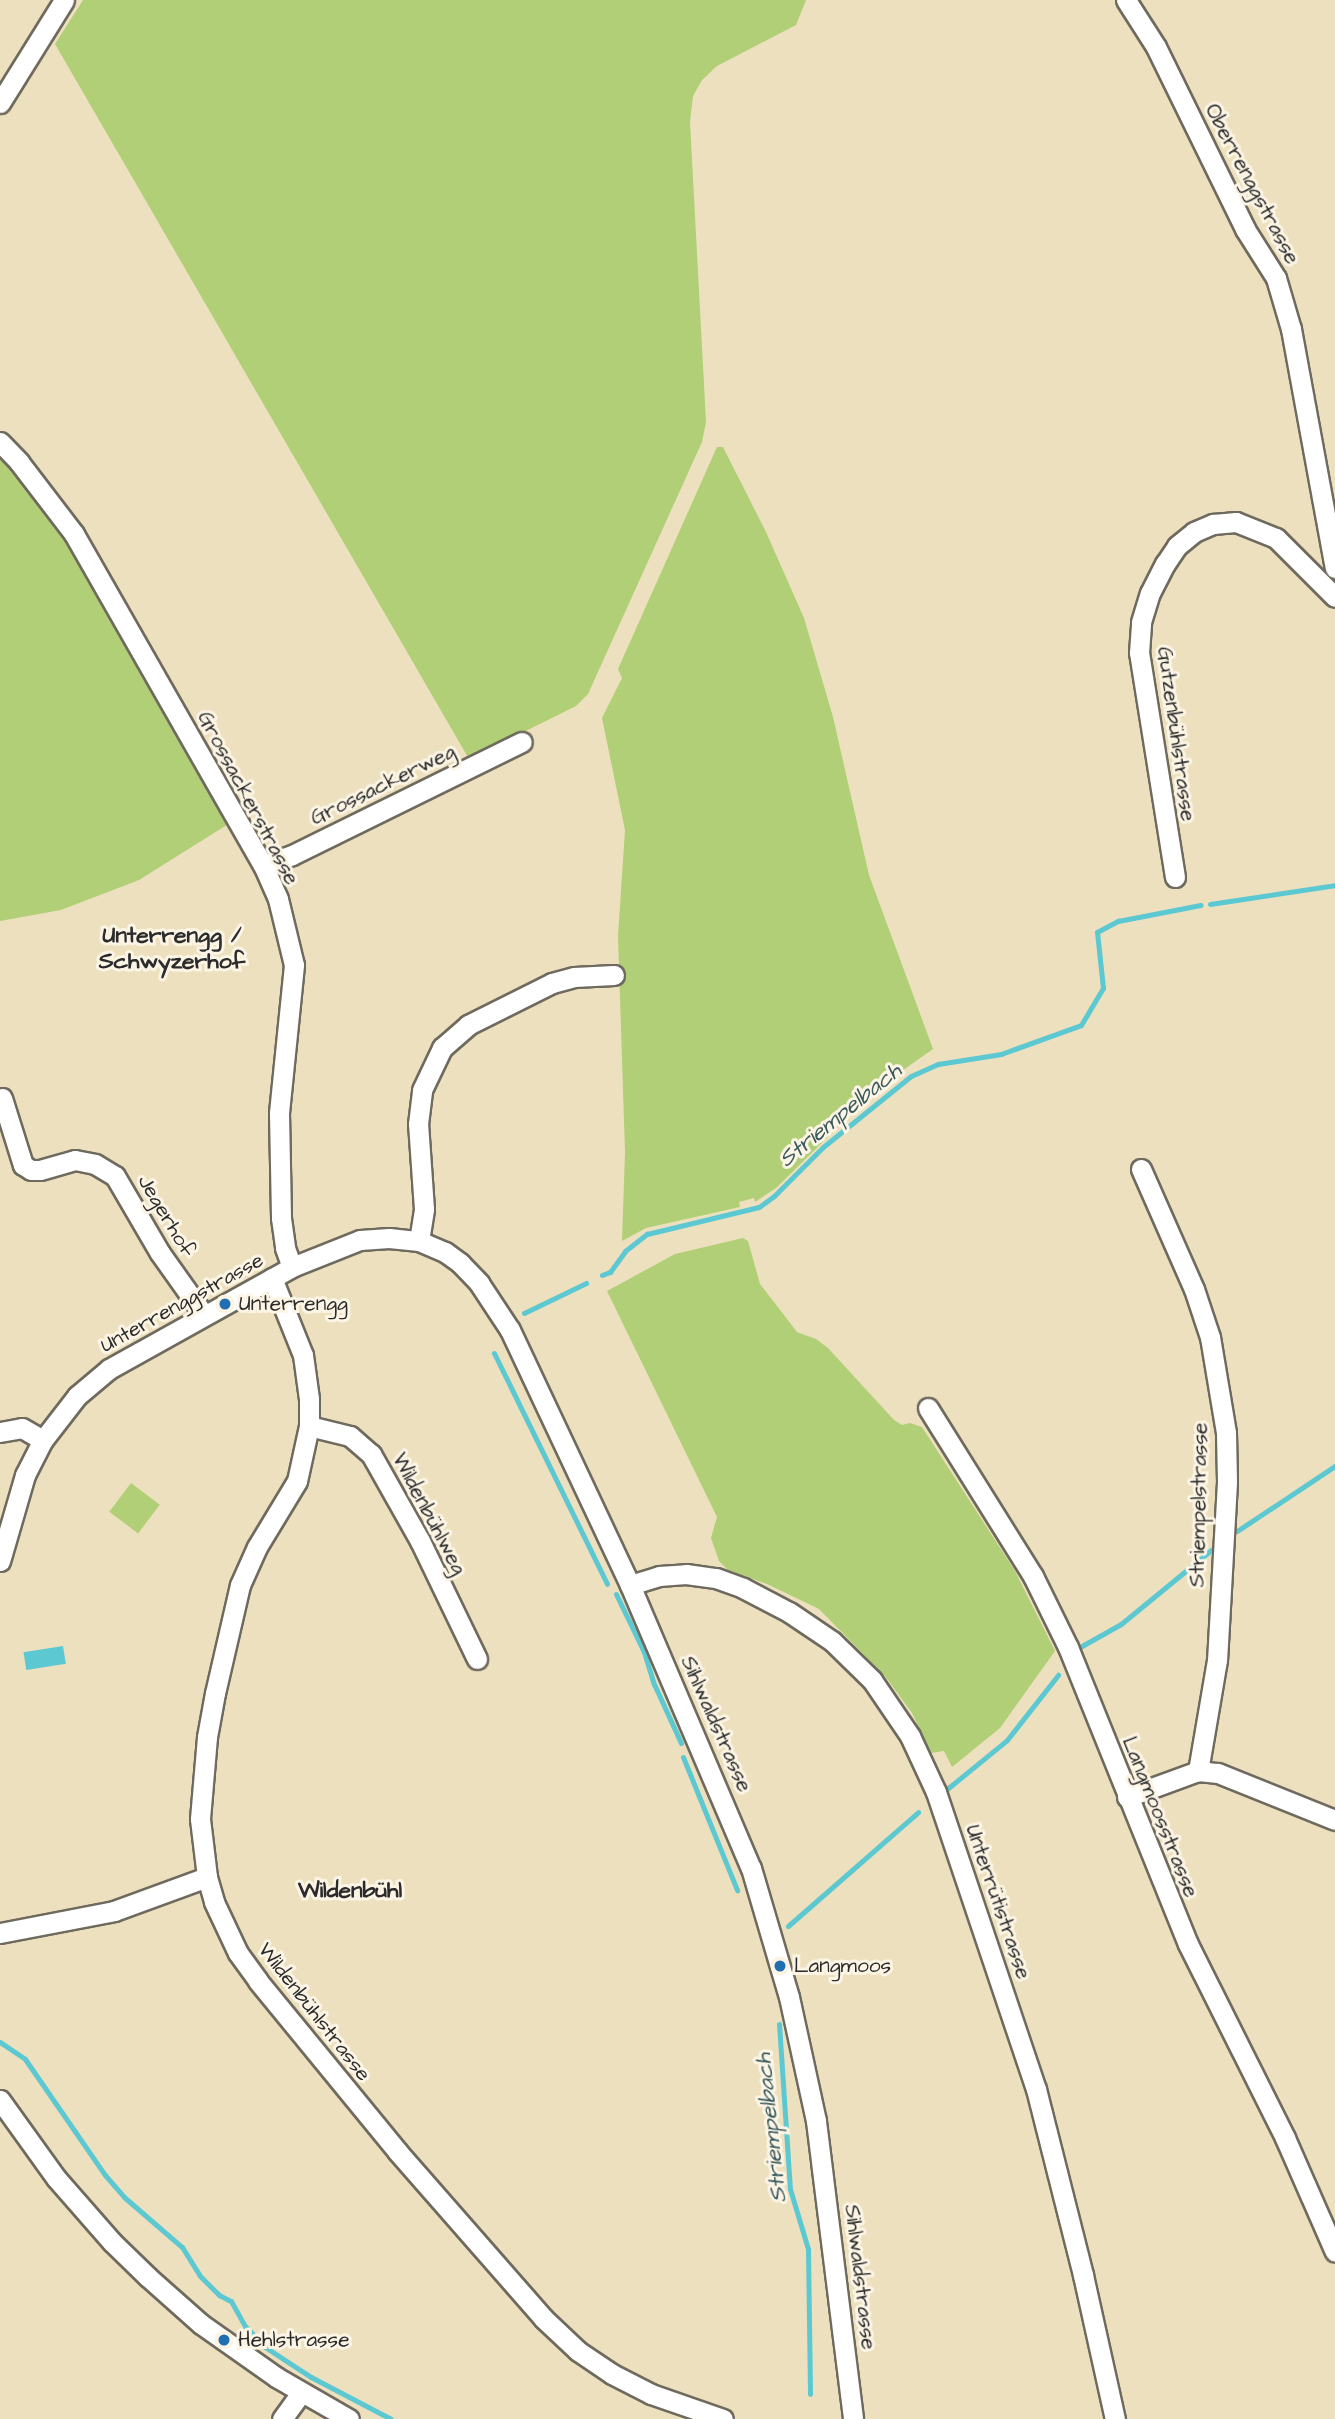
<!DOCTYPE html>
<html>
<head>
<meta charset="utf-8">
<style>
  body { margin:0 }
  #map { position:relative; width:1335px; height:2419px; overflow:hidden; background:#ede0be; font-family:"Architects Daughter",sans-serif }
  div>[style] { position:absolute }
  .green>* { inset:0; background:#b0cf76; transform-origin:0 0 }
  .water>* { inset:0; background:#5bc8d2; transform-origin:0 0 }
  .stream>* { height:5px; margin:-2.5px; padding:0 2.5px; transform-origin:2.5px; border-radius:2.5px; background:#5bc8d2 }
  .roads { filter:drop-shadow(2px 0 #6f6a5e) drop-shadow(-2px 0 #6f6a5e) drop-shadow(0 2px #6f6a5e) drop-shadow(0 -2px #6f6a5e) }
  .minor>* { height:19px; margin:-9.5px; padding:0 9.5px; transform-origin:9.5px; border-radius:9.5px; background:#fff }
  .dots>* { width:19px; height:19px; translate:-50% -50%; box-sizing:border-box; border:4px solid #fcf5e5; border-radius:50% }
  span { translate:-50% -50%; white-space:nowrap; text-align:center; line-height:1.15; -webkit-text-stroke:6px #fcf5e5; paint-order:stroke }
  .street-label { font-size:21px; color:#2b2b2b }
  .poi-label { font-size:21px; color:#2b2b2b }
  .left { translate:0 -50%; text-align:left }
  .neighbourhood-label { font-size:23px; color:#2b2b2b; font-weight:700 }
  .water-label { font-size:23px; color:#395a5d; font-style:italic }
</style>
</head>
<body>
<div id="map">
  <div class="green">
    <div style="clip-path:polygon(83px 0,806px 0,796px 25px,717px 66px,702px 80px,693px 96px,690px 122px,706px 422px,702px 442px,588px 694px,576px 706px,469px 759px,55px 44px)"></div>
    <div style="clip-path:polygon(717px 447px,723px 447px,766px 532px,804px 618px,833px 717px,869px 875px,933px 1049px,879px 1087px,776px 1188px,755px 1202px,754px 1198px,739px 1202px,740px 1207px,646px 1228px,622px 1241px,625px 1152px,618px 936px,625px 830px,602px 718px,622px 678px,618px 669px)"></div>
    <div style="clip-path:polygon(0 454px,37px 496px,74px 553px,230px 823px,139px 880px,61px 910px,0 921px)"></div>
    <div style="clip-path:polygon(743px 1238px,748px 1241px,760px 1284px,797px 1332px,816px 1339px,828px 1348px,894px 1420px,902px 1425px,910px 1423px,922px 1427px,1015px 1571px,1055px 1651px,1000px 1728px,952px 1767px,944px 1751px,931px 1753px,912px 1713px,885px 1676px,819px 1609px,767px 1584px,728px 1570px,719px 1561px,711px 1538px,717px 1517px,607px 1291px,675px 1254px)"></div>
    <div style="left:131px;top:1483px;width:36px;height:36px;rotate:37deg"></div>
  </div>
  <div class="water">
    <div style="left:63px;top:1646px;width:18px;height:40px;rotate:81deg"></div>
  </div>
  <div class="stream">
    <div style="left:1210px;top:904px;width:126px;rotate:-8.6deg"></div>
    <div style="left:602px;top:1275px;width:9px;rotate:-21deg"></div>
    <div style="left:610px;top:1272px;width:26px;rotate:-54deg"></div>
    <div style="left:625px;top:1251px;width:28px;rotate:-38deg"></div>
    <div style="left:647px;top:1234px;width:115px;rotate:-13.6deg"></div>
    <div style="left:759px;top:1207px;width:19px;rotate:-36deg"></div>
    <div style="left:774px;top:1196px;width:69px;rotate:-45deg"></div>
    <div style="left:823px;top:1147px;width:113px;rotate:-38.9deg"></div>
    <div style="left:911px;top:1076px;width:30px;rotate:-24deg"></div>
    <div style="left:938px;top:1064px;width:64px;rotate:-9deg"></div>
    <div style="left:1001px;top:1054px;width:85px;rotate:-19.9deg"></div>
    <div style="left:1081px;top:1025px;width:43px;rotate:-59.3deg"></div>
    <div style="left:1103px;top:988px;width:56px;rotate:-96.1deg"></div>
    <div style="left:1097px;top:932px;width:24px;rotate:-28deg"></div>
    <div style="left:1118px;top:921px;width:84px;rotate:-11deg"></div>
    <div style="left:524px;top:1313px;width:69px;rotate:-25.8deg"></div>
    <div style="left:494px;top:1353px;width:257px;rotate:63.9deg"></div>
    <div style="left:1237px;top:1531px;width:118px;rotate:-33.6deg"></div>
    <div style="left:616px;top:1594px;width:64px;rotate:64.2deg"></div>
    <div style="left:644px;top:1652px;width:34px;rotate:73deg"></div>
    <div style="left:654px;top:1684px;width:65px;rotate:65.4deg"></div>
    <div style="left:1080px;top:1647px;width:47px;rotate:-29.3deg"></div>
    <div style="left:1121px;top:1624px;width:117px;rotate:-39.4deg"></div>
    <div style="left:683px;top:1757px;width:144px;rotate:67.9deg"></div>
    <div style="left:947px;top:1789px;width:77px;rotate:-39.2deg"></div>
    <div style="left:1007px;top:1740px;width:83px;rotate:-51.9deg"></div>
    <div style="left:788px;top:1926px;width:173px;rotate:-41.2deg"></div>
    <div style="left:779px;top:2024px;width:165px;rotate:86.2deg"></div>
    <div style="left:790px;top:2189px;width:63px;rotate:73.3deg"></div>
    <div style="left:808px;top:2249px;width:145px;rotate:89.2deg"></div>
    <div style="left:0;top:2042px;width:30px;rotate:34deg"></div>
    <div style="left:25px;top:2059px;width:141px;rotate:55.4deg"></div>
    <div style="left:105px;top:2175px;width:29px;rotate:49deg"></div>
    <div style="left:124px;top:2197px;width:77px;rotate:40.8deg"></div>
    <div style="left:182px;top:2247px;width:34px;rotate:58deg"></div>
    <div style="left:200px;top:2276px;width:27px;rotate:45deg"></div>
    <div style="left:219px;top:2295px;width:13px;rotate:27deg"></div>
    <div style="left:231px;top:2301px;width:29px;rotate:61deg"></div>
    <div style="left:245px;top:2326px;width:29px;rotate:46deg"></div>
    <div style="left:265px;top:2347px;width:55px;rotate:33.1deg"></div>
    <div style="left:311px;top:2377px;width:90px;rotate:27.7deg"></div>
  </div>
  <div class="roads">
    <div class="minor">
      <div style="left:1126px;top:0;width:56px;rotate:57.4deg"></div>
      <div style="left:1156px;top:47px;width:203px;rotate:63.9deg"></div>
      <div style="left:1245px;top:229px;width:58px;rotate:57.7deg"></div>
      <div style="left:1276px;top:278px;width:53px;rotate:73.6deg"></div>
      <div style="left:1291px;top:329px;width:243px;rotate:79.6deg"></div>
      <div style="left:0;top:103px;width:121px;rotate:-58.1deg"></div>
      <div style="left:0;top:442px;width:28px;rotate:46deg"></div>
      <div style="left:19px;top:462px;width:91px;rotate:52.6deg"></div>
      <div style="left:74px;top:534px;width:381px;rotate:60.3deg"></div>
      <div style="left:263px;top:865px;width:37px;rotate:66deg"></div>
      <div style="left:278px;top:899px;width:68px;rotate:76.4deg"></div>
      <div style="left:294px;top:965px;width:149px;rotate:95.8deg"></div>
      <div style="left:279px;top:1113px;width:105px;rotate:88.9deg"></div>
      <div style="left:281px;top:1218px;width:30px;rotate:82deg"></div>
      <div style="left:285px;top:1248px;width:20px;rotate:70deg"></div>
      <div style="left:263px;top:865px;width:31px;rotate:-19deg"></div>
      <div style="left:292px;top:855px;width:256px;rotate:-26.2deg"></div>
      <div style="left:1175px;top:877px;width:227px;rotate:-99.1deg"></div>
      <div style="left:1139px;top:653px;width:31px;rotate:-86deg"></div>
      <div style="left:1141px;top:622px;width:30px;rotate:-73deg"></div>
      <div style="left:1150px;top:593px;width:33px;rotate:-63deg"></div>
      <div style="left:1165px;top:564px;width:22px;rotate:-56deg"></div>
      <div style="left:1177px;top:546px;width:22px;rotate:-39deg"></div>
      <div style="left:1194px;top:532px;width:21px;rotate:-23deg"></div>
      <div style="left:1213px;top:524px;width:23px;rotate:-5deg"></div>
      <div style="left:1236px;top:522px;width:43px;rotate:21.8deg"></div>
      <div style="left:1276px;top:538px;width:83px;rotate:45deg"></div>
      <div style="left:2px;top:1098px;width:70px;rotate:72.6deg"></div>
      <div style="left:23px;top:1165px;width:9px;rotate:32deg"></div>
      <div style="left:31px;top:1170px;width:9px"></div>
      <div style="left:40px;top:1170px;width:36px;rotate:-16deg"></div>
      <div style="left:75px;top:1160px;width:20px;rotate:11deg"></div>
      <div style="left:95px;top:1164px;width:23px;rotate:31deg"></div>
      <div style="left:115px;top:1176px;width:89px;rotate:59.7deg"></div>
      <div style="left:160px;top:1253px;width:76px;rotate:54.6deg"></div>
      <div style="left:1141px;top:1169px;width:131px;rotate:66.2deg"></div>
      <div style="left:1194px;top:1289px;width:51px;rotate:71.6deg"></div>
      <div style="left:1210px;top:1337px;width:97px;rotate:80.5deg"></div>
      <div style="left:1226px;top:1433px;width:49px;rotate:88.8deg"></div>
      <div style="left:1227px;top:1482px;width:178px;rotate:93.2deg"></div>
      <div style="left:1217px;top:1660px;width:113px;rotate:99.7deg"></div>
      <div style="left:419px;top:1241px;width:32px;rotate:-81deg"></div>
      <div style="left:424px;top:1209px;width:85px;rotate:-94deg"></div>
      <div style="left:418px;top:1124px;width:34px;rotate:-83deg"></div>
      <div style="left:422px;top:1090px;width:47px;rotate:-64.5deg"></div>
      <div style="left:442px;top:1048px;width:35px;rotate:-41deg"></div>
      <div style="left:468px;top:1025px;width:94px;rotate:-26.6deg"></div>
      <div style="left:552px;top:983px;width:23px;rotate:-15deg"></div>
      <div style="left:574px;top:977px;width:40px;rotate:-2.9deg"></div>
      <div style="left:272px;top:1278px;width:83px;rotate:68.1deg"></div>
      <div style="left:303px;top:1355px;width:44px;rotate:82.2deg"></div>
      <div style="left:309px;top:1399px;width:27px;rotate:90deg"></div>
      <div style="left:309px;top:1426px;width:56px;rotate:102.3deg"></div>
      <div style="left:297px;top:1481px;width:77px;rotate:121.2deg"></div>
      <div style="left:257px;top:1547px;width:42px;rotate:114.1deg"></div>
      <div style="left:240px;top:1585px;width:111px;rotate:103deg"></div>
      <div style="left:215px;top:1693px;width:45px;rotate:100.3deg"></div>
      <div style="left:207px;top:1737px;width:82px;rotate:94.9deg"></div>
      <div style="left:200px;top:1819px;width:58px;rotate:83.1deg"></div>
      <div style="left:207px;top:1877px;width:26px;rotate:74deg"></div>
      <div style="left:214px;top:1902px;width:56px;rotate:64.8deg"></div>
      <div style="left:238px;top:1953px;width:34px;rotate:54deg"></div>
      <div style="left:258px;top:1981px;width:220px;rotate:50.7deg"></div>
      <div style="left:397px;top:2151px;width:222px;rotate:48.8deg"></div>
      <div style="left:543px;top:2318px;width:48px;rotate:43.3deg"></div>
      <div style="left:578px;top:2351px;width:41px;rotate:34.1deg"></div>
      <div style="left:612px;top:2374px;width:44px;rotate:27.1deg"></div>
      <div style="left:651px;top:2394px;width:76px;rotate:19.1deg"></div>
      <div style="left:928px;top:1408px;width:198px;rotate:58deg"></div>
      <div style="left:1033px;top:1576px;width:79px;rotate:63.8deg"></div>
      <div style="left:1068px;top:1647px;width:320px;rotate:68deg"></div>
      <div style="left:1188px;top:1944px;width:217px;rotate:63.4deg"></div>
      <div style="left:1285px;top:2138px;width:124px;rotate:66.3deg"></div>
      <div style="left:309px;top:1426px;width:42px;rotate:13.7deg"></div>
      <div style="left:350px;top:1436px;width:28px;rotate:41deg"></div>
      <div style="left:371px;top:1454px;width:100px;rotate:60.6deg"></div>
      <div style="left:420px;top:1541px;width:131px;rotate:64.2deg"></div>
      <div style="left:0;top:1432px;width:22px;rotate:-10deg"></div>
      <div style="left:22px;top:1428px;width:24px;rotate:30deg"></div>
      <div style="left:0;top:1561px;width:90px;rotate:-73.8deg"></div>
      <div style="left:25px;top:1475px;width:39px;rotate:-63deg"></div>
      <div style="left:43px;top:1440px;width:56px;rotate:-52.3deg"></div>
      <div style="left:77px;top:1396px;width:42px;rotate:-40.2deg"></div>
      <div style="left:109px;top:1369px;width:210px;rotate:-29.1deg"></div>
      <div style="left:292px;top:1267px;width:73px;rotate:-21.7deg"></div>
      <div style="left:360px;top:1240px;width:29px;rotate:-4deg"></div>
      <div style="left:389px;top:1238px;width:30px;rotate:6deg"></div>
      <div style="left:419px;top:1241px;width:28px;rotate:23deg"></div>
      <div style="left:445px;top:1252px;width:19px;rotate:36deg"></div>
      <div style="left:460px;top:1263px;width:28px;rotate:46deg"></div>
      <div style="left:479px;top:1283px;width:56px;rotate:56.6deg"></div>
      <div style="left:510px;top:1330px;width:282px;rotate:64.8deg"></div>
      <div style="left:630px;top:1585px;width:308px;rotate:66.9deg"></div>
      <div style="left:751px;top:1868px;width:134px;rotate:73.6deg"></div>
      <div style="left:789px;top:1997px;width:127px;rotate:77.7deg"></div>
      <div style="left:816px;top:2121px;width:300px;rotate:82.9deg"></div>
      <div style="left:630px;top:1585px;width:30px;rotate:-17deg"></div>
      <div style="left:659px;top:1576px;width:27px;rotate:-4deg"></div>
      <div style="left:686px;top:1574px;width:30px;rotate:8deg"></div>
      <div style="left:716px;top:1578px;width:29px;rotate:20deg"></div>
      <div style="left:743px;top:1588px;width:52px;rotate:27.6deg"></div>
      <div style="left:789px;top:1612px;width:52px;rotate:34deg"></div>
      <div style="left:832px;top:1641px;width:56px;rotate:44.3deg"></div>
      <div style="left:872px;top:1680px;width:68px;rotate:55.8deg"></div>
      <div style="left:910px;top:1736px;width:62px;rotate:65.1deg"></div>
      <div style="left:936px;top:1792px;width:313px;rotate:71.4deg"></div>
      <div style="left:1036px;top:2089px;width:192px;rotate:75.8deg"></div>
      <div style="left:1083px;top:2275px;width:148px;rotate:77.5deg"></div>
      <div style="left:1127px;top:1797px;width:76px;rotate:-20.1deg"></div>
      <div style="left:1198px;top:1771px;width:20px;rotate:6deg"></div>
      <div style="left:1218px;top:1773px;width:126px;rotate:21.9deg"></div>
      <div style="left:0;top:1933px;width:116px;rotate:-10.9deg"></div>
      <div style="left:114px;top:1911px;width:99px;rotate:-20.1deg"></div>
      <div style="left:0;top:2100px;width:96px;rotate:54.3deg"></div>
      <div style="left:56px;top:2178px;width:85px;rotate:48.8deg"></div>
      <div style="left:112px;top:2242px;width:50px;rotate:44.2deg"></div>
      <div style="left:148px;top:2277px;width:71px;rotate:41.6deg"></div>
      <div style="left:201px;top:2324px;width:92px;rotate:35.2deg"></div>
      <div style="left:276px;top:2377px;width:84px;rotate:29.9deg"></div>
      <div style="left:282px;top:2419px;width:32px;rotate:-54deg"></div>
    </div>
  </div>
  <div class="dots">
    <div style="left:225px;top:1304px;background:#1f6fb2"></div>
    <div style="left:780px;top:1966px;background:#1f6fb2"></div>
    <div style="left:224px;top:2340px;background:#1f6fb2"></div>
  </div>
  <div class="street-label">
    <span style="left:1252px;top:184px;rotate:62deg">Oberrenggstrasse</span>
    <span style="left:1176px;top:734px;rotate:82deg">Gutzenbühlstrasse</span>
    <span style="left:383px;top:785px;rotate:-26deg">Grossackerweg</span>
    <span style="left:248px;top:798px;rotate:62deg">Grossackerstrasse</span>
    <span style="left:166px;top:1216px;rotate:59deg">Jegerhof</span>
    <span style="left:182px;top:1303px;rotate:-29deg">Unterrenggstrasse</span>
    <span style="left:1199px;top:1505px;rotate:-89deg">Striempelstrasse</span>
    <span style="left:429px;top:1514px;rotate:62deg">Wildenbühlweg</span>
    <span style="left:716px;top:1724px;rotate:66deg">Sihlwaldstrasse</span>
    <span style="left:1160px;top:1817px;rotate:68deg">Langmoosstrasse</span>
    <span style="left:998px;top:1902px;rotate:71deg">Unterrütistrasse</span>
    <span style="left:314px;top:2012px;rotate:52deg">Wildenbühlstrasse</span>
    <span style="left:860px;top:2277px;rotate:83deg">Sihlwaldstrasse</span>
  </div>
  <div class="poi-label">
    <span class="left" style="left:239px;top:1304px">Unterrengg</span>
    <span class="left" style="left:794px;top:1966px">Langmoos</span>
    <span class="left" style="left:238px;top:2340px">Hehlstrasse</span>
  </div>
  <div class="neighbourhood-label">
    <span style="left:172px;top:948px">Unterrengg /<br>Schwyzerhof</span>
    <span style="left:350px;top:1890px">Wildenbühl</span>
  </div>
  <div class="water-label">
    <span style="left:840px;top:1115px;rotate:-39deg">Striempelbach</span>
    <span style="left:771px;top:2128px;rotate:-96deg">Striempelbach</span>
  </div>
</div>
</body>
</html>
